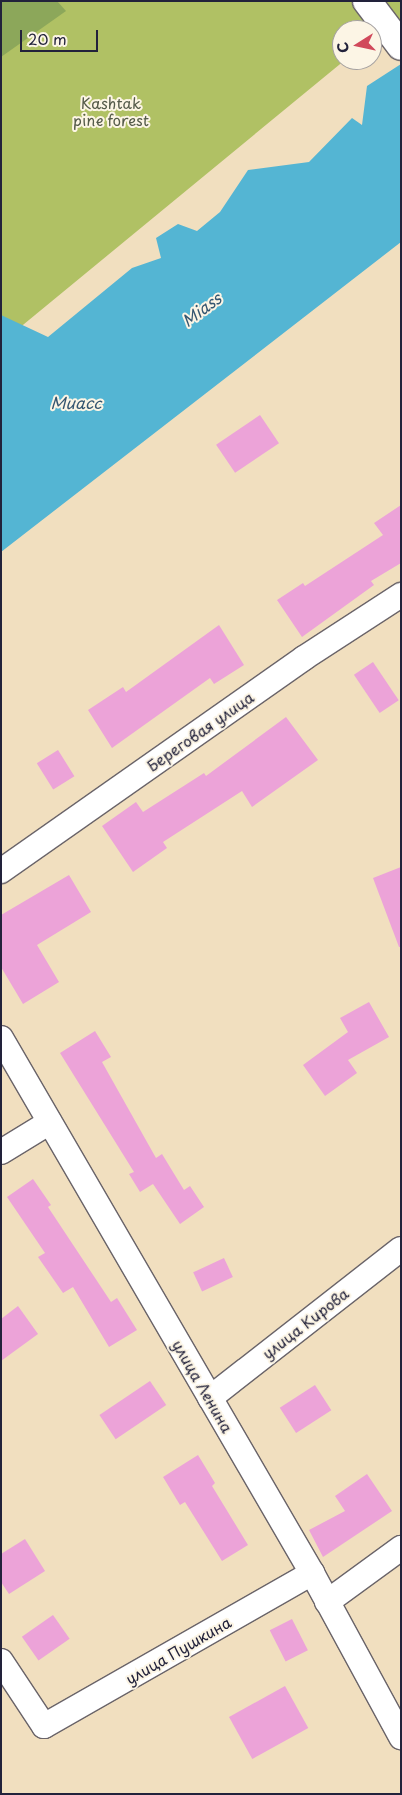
<!DOCTYPE html>
<html>
<head>
<meta charset="utf-8">
<style>
  body { margin:0 }
  #map { position:relative; width:402px; height:1795px; overflow:hidden; background:#f1dfbf; font-family:"Playpen Sans",sans-serif }
  div>[style] { position:absolute }
  .green>* { inset:0; background:#b0c164 }
  .forest>* { inset:0; background:#8ca75a }
  .water>* { inset:0; background:#54b5d3 }
  .building>* { inset:0; background:#eca3d8; transform-origin:0 0 }
  .roads { filter:drop-shadow(1px 0 #6a6469) drop-shadow(-1px 0 #6a6469) drop-shadow(0 1px #6a6469) drop-shadow(0 -1px #6a6469) }
  .street>* { height:24px; margin:-12px; padding:0 12px; transform-origin:12px; border-radius:12px; background:#fff }
  .secondary>* { height:28px; margin:-14px; padding:0 14px; transform-origin:14px; border-radius:14px; background:#fff }
  span { translate:-50% -50%; white-space:nowrap; text-align:center; line-height:1.15; -webkit-text-stroke:4px #fcf5e5; paint-order:stroke }
  .park-label { font-size:15px; color:#545a49 }
  .street-label { font-size:15px; color:#22223b }
  .water-label { font-size:16px; color:#345570; font-style:italic }
  .frame { position:absolute; inset:0; border:2px solid #22223b; pointer-events:none }
  .north { position:absolute; left:332px; top:20px; width:50px; height:50px; box-sizing:border-box; background:#fcf5e5; border:1px solid #a5a1a1; border-radius:50%; rotate:260deg; font-size:14px; font-weight:700; line-height:20px; text-align:center; color:#22223b }
  .north::after { content:''; display:block; margin:auto; width:18px; height:22px; background:#d1495b; clip-path:polygon(50% 0,100% 100%,50% 72%,0 100%) }
  .scale { position:absolute; left:20px; top:30px; width:78px; height:22px; box-sizing:border-box; border:2px solid #22223b; border-top:0; padding-left:6px; font-size:15px; line-height:18px; white-space:nowrap; color:#22223b; -webkit-text-stroke:4px #fcf5e5; paint-order:stroke }
</style>
</head>
<body>
<div id="map">
  <div class="green">
    <div style="clip-path:polygon(1px 1px,401px 1px,401px 18px,372px 40px,372px 30px,342px 30px,342px 60px,345px 60px,1px 343px)"></div>
  </div>
  <div class="forest">
    <div style="clip-path:polygon(1px 1px,57px 1px,66px 11px,1px 57px)"></div>
  </div>
  <div class="water">
    <div style="clip-path:polygon(401px 64px,401px 242px,1px 552px,1px 315px,48px 337px,132px 268px,161px 258px,156px 238px,178px 224px,197px 231px,220px 212px,248px 170px,309px 162px,352px 118px,362px 125px,367px 86px)"></div>
  </div>
  <div class="building">
    <div style="left:260px;top:415px;width:34px;height:53px;rotate:56deg"></div>
    <div style="clip-path:polygon(401px 505px,401px 563px,371px 581px,374px 585px,302px 637px,277px 600px,303px 583px,305px 586px,383px 535px,374px 523px)"></div>
    <div style="clip-path:polygon(219px 625px,244px 665px,214px 684px,210px 678px,112px 748px,88px 710px,123px 687px,126px 692px)"></div>
    <div style="left:373px;top:662px;width:46px;height:23px;rotate:56deg"></div>
    <div style="clip-path:polygon(286px 717px,318px 760px,252px 807px,242px 791px,163px 842px,167px 848px,133px 872px,102px 826px,136px 802px,143px 812px,204px 773px,206px 776px)"></div>
    <div style="left:58px;top:750px;width:31px;height:25px;rotate:58deg"></div>
    <div style="clip-path:polygon(401px 867px,401px 947px,399px 947px,373px 878px)"></div>
    <div style="clip-path:polygon(69px 875px,91px 912px,37px 945px,59px 982px,23px 1004px,1px 967px,1px 915px)"></div>
    <div style="clip-path:polygon(369px 1002px,389px 1037px,348px 1060px,357px 1073px,325px 1096px,303px 1065px,348px 1032px,340px 1018px)"></div>
    <div style="clip-path:polygon(95px 1031px,111px 1057px,102px 1062px,156px 1158px,162px 1154px,184px 1190px,190px 1186px,204px 1207px,180px 1224px,153px 1184px,140px 1192px,129px 1174px,134px 1172px,60px 1053px)"></div>
    <div style="clip-path:polygon(33px 1179px,51px 1205px,48px 1207px,111px 1302px,117px 1298px,137px 1330px,109px 1347px,73px 1287px,63px 1293px,38px 1257px,45px 1253px,7px 1197px)"></div>
    <div style="left:224px;top:1258px;width:21px;height:34px;rotate:65deg"></div>
    <div style="clip-path:polygon(18px 1306px,38px 1334px,1px 1361px,1px 1319px)"></div>
    <div style="left:150px;top:1381px;width:29px;height:61px;rotate:56deg"></div>
    <div style="left:315px;top:1385px;width:30px;height:42px;rotate:57deg"></div>
    <div style="clip-path:polygon(198px 1455px,215px 1483px,212px 1486px,248px 1545px,222px 1561px,185px 1502px,180px 1505px,163px 1477px)"></div>
    <div style="clip-path:polygon(367px 1474px,392px 1511px,323px 1557px,309px 1530px,345px 1511px,335px 1496px)"></div>
    <div style="clip-path:polygon(25px 1539px,45px 1571px,9px 1594px,1px 1582px,1px 1554px)"></div>
    <div style="left:53px;top:1615px;width:29px;height:38px;rotate:55deg"></div>
    <div style="left:292px;top:1619px;width:35px;height:25px;rotate:63deg"></div>
    <div style="left:285px;top:1686px;width:48px;height:64px;rotate:61deg"></div>
  </div>
  <div class="roads">
    <div class="street">
      <div style="left:1px;top:871px;width:370px;rotate:-35.1deg"></div>
      <div style="left:304px;top:658px;width:116px;rotate:-33deg"></div>
      <div style="left:1px;top:1038px;width:619px;rotate:59.83deg"></div>
      <div style="left:312px;top:1573px;width:187px;rotate:61.5deg"></div>
      <div style="left:1px;top:1152px;width:57px;rotate:-31.5deg"></div>
      <div style="left:210px;top:1398px;width:242px;rotate:-38deg"></div>
      <div style="left:327px;top:1602px;width:92px;rotate:-36.1deg"></div>
      <div style="left:1px;top:1661px;width:78px;rotate:56.5deg"></div>
      <div style="left:44px;top:1726px;width:309px;rotate:-29.7deg"></div>
    </div>
    <div class="secondary">
      <div style="left:367px;top:1px;width:56px;rotate:52.9deg"></div>
    </div>
  </div>
  <div class="park-label">
    <span style="left:111px;top:111px">Kashtak<br>pine forest</span>
  </div>
  <div class="street-label">
    <span style="left:200px;top:731px;rotate:-35deg">Береговая улица</span>
    <span style="left:305px;top:1323px;rotate:-38deg">улица Кирова</span>
    <span style="left:203px;top:1386px;rotate:60deg">улица Ленина</span>
    <span style="left:178px;top:1650px;rotate:-30deg">улица Пушкина</span>
  </div>
  <div class="water-label">
    <span style="left:201px;top:309px;rotate:-37deg">Miass</span>
    <span style="left:76px;top:402px">Миасс</span>
  </div>
  <div class="frame"></div>
  <div class="north">С</div>
  <div class="scale">20 m</div>
</div>
</body>
</html>
